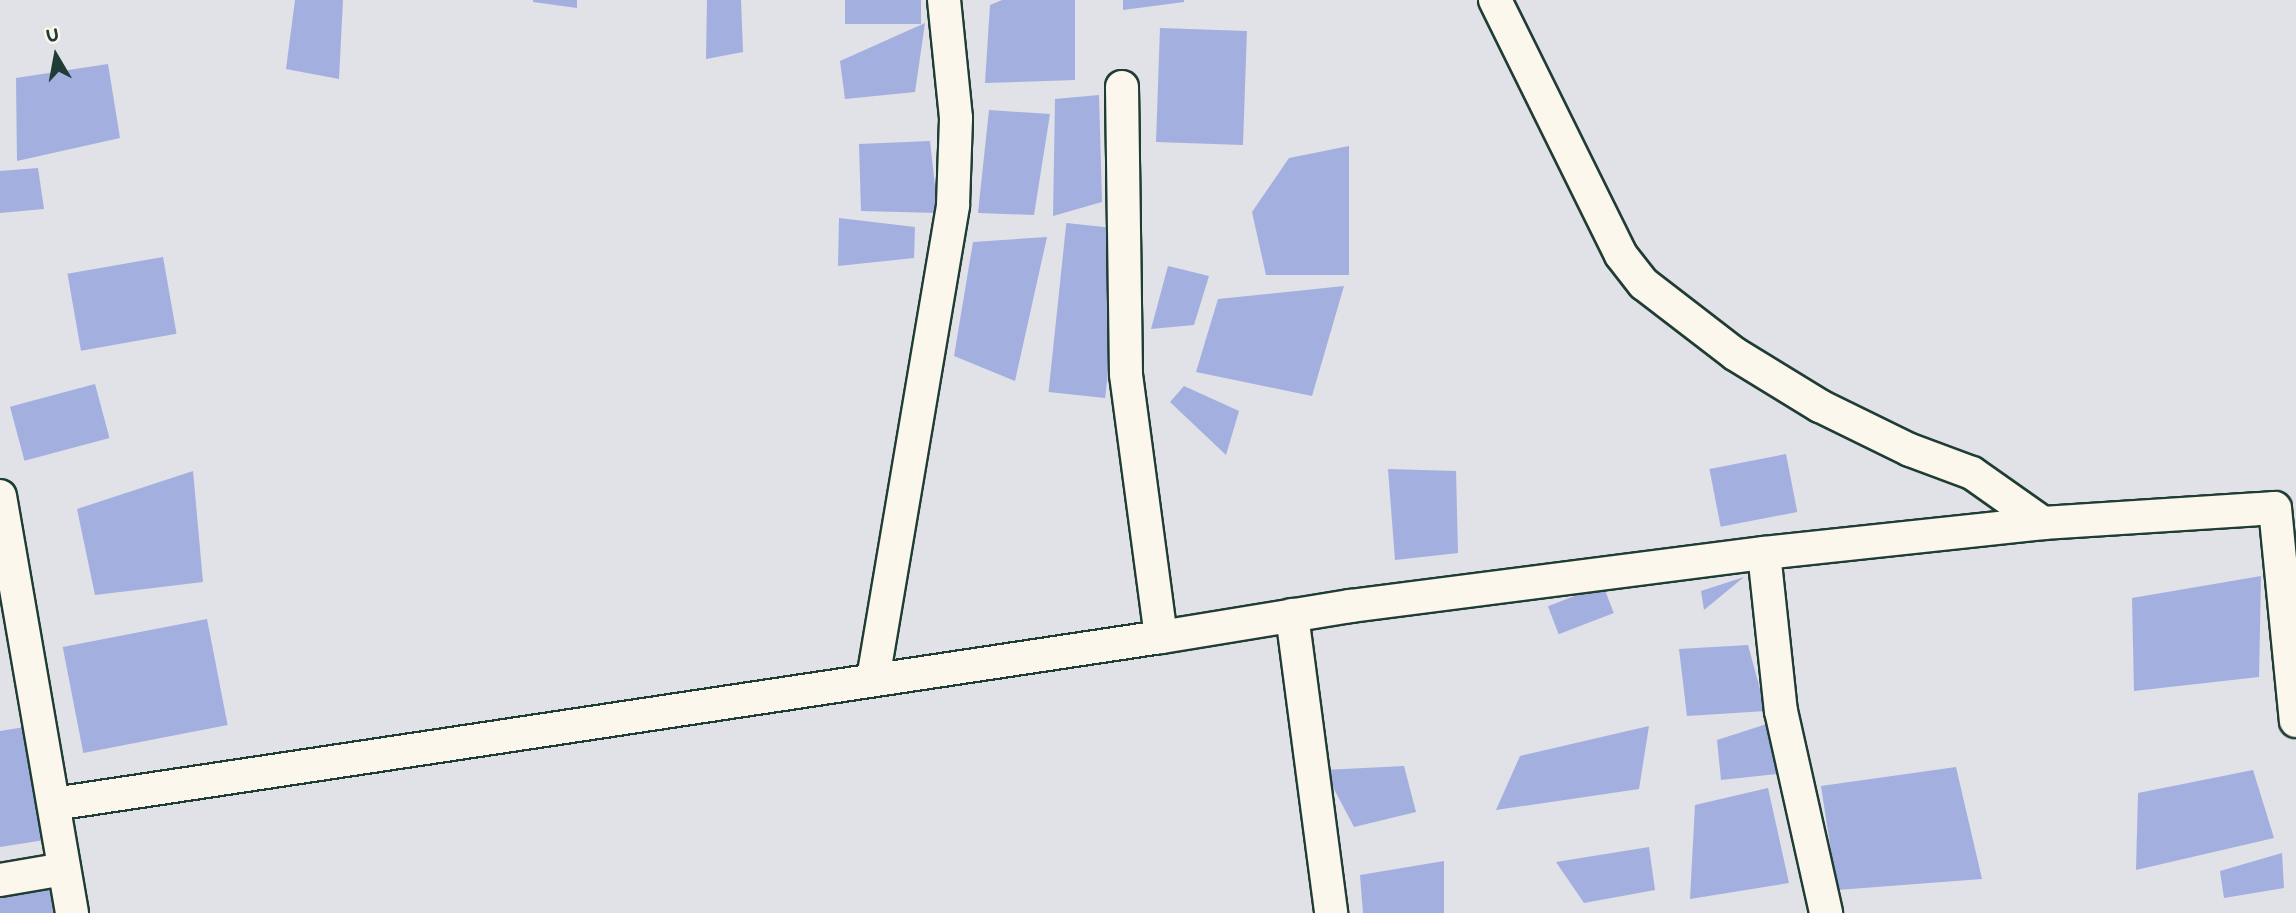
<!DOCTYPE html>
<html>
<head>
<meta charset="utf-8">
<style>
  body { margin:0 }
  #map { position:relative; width:2296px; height:913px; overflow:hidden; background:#e1e1e8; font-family:Itim,sans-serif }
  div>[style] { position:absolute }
  .building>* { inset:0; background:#a3afdf; transform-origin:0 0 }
  .roads { filter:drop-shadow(2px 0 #1f3d34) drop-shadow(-2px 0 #1f3d34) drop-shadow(0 2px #1f3d34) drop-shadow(0 -2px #1f3d34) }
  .street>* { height:32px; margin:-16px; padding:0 16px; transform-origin:16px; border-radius:16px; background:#fbf7ec }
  span { translate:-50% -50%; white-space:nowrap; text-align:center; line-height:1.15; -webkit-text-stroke:5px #fbf7ec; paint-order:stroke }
  .north { position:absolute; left:21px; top:21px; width:70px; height:70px; -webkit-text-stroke:5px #fbf7ec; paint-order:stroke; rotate:350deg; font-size:19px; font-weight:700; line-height:28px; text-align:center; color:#1f3d34 }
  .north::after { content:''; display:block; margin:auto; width:24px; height:32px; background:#1f3d34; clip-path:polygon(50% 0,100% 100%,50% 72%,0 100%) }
</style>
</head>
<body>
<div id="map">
  <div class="building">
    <div style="clip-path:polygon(295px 0,343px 0,339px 79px,286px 69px)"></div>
    <div style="clip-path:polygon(533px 0,577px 0,577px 8px,533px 2px)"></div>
    <div style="clip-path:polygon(707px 0,741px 0,743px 52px,706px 59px)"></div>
    <div style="left:845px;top:0;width:76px;height:24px"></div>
    <div style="clip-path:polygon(1002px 0,1075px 0,1075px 80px,985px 83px,990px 5px)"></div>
    <div style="clip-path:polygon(1123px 0,1184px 0,1184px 2px,1123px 10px)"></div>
    <div style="clip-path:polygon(925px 23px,915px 92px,845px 99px,840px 61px)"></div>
    <div style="left:1160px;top:28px;width:87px;height:114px;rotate:2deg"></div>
    <div style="clip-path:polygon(108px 64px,120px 138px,17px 161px,16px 78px)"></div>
    <div style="clip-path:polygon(1099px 95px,1102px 202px,1053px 216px,1055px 99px)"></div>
    <div style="clip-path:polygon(989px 110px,1050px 114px,1034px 215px,978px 213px)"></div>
    <div style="clip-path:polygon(930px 141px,938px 213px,861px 211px,859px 144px)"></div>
    <div style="clip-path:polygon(1349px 146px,1349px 275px,1266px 275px,1252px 212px,1289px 158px)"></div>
    <div style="clip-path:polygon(38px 168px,44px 209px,0 213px,0 171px)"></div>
    <div style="clip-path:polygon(839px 218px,915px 227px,914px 258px,838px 266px)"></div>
    <div style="left:1123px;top:229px;width:170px;height:57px;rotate:96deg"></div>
    <div style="clip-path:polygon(1047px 237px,1015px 381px,954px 356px,973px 242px)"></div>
    <div style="left:163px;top:257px;width:78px;height:97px;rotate:80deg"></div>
    <div style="clip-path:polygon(1168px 266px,1209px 276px,1194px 325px,1151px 329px)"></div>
    <div style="clip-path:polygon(1344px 286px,1312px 396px,1196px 372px,1218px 299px)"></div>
    <div style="left:95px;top:384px;width:56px;height:88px;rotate:75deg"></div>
    <div style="clip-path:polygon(1184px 386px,1239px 411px,1226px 455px,1170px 402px)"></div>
    <div style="left:1786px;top:454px;width:59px;height:78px;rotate:79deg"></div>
    <div style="clip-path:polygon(1388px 469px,1456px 471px,1458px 553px,1395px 560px)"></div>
    <div style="clip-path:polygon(193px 471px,203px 582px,95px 595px,77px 509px)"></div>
    <div style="clip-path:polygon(2261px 576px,2259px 677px,2134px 691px,2132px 598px)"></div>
    <div style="clip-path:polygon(1744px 577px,1704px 610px,1701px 591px)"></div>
    <div style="left:1603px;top:585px;width:30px;height:59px;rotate:69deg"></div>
    <div style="left:207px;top:619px;width:108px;height:147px;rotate:79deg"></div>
    <div style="clip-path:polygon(1748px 645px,1766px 711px,1687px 716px,1679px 649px)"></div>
    <div style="clip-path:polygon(1773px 722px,1777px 774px,1721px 780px,1717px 740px)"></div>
    <div style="clip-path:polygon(31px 726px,51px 839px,0 847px,0 731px)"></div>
    <div style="clip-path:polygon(1649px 726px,1639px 789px,1496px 810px,1520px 756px)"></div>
    <div style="clip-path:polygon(1404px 766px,1416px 812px,1354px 827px,1324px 770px)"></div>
    <div style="clip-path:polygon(1956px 767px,1982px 879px,1837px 890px,1821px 786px)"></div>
    <div style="clip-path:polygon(2253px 770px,2274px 838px,2136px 870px,2138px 793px)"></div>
    <div style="clip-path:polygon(1768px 788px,1789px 883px,1690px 899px,1695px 805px)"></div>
    <div style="clip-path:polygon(1649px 847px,1655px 890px,1584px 903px,1556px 862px)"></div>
    <div style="clip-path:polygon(2282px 853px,2284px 888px,2224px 898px,2220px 871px)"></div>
    <div style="clip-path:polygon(1444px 861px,1444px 913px,1363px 913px,1360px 875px)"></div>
    <div style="clip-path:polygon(51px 885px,56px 913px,0 913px,0 895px)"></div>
  </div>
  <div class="roads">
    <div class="street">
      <div style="left:1495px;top:0;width:284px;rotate:63.7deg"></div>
      <div style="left:1621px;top:255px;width:37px;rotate:52deg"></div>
      <div style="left:1644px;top:284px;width:115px;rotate:37.6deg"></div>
      <div style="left:1735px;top:354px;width:100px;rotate:31.5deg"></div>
      <div style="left:1820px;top:406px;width:100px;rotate:26.1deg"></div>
      <div style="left:1910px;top:450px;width:66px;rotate:20.4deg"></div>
      <div style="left:1972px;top:473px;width:87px;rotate:35.2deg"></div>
      <div style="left:0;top:496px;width:423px;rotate:80.2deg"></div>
      <div style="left:1764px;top:553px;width:159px;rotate:83.9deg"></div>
      <div style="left:1781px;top:711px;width:207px;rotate:77.4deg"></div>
      <div style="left:1292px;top:615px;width:301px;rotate:82.5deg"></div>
      <div style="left:1161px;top:637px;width:192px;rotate:-9.3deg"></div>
      <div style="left:1350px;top:606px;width:417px;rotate:-7.3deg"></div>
      <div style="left:1764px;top:553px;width:281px;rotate:-6.1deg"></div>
      <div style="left:2043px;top:523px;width:232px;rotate:-3.7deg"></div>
      <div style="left:2275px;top:508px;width:214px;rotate:84.4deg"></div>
      <div style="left:873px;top:679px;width:481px;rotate:-80.4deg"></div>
      <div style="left:953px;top:205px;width:87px;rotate:-88deg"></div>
      <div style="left:956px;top:118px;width:119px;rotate:-95.8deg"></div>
      <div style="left:54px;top:804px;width:1120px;rotate:-8.58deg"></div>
      <div style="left:1161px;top:637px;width:265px;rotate:-97.6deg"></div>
      <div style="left:1126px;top:374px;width:287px;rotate:-90.8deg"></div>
      <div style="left:0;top:880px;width:65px;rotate:-9.8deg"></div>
    </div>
  </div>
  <div class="north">U</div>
</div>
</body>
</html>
